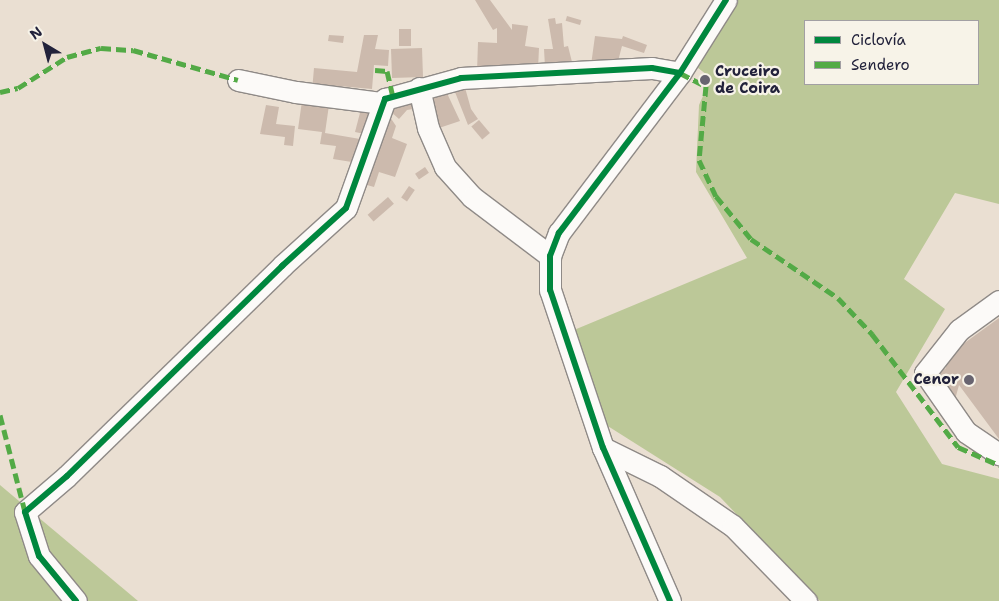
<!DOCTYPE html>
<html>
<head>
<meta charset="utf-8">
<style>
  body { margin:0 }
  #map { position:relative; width:999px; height:601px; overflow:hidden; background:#eadfd2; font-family:"Shantell Sans",sans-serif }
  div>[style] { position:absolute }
  .forest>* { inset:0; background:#bcc898 }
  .building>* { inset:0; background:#ccbaad; transform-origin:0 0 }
  .roads { filter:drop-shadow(1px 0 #8f8a87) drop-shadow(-1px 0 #8f8a87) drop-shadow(0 1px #8f8a87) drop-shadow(0 -1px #8f8a87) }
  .minor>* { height:21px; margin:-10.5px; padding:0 10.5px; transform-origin:10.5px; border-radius:10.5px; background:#fcfaf8 }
  .quiet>* { height:5px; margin-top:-2.5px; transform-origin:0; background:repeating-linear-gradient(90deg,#53aa46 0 10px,transparent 0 15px) }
  .cycleway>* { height:6px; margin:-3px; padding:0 3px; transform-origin:3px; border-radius:3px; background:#00873e }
  .dots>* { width:14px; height:14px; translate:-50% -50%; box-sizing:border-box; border:2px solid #f7f3e8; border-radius:50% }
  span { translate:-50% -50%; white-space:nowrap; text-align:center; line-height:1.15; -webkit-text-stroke:4.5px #f7f3e8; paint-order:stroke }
  .poi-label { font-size:15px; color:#22223b; font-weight:700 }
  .left { translate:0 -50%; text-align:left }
  .right { translate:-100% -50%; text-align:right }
  .legend { position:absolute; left:804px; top:20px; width:175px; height:65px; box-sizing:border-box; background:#f7f3e8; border:1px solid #a29fa3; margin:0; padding:6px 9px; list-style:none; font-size:15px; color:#22223b }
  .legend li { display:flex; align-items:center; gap:10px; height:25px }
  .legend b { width:25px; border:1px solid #a29fa3 }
  .north { position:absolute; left:20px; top:20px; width:50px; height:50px; -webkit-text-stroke:4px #f7f3e8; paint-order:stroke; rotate:323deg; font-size:14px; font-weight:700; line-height:20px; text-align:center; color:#22223b }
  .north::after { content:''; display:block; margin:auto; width:18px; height:22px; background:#22223b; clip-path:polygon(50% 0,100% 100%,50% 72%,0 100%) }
</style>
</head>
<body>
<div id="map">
  <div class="forest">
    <div style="clip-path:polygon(evenodd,736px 0,999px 0,999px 204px,955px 193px,904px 279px,945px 309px,896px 392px,942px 464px,999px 479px,999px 601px,820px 601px,720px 497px,603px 423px,574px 330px,747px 258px,696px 172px,699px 105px,711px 78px,693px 64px,736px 0,805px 21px,978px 21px,978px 84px,805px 84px,805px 21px)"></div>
    <div style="clip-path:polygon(0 485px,138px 601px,0 601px)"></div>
  </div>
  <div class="building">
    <div style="clip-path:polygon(475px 0,490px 0,512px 30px,512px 24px,528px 26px,525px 46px,539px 48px,538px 69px,477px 72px,478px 42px,497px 43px,497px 28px,493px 30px)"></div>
    <div style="left:567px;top:16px;width:15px;height:5px;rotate:16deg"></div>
    <div style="clip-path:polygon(555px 18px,556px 24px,562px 23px,564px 47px,568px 46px,573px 66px,545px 67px,544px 49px,553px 49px,548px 19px)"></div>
    <div style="left:399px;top:29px;width:12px;height:17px"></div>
    <div style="clip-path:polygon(329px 35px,344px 36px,343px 43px,328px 41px)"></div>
    <div style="clip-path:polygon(364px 35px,378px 35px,375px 49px,389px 50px,388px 66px,374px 65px,372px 89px,339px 86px,339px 94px,312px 91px,314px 68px,357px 72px)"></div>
    <div style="clip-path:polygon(595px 36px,622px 39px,623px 36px,647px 45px,644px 53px,622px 46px,617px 65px,591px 65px)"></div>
    <div style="left:422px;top:48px;width:29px;height:31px;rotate:88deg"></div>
    <div style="clip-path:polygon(464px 84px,471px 109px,478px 119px,468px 125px,453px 87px)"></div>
    <div style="clip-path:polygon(445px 89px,460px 121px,433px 130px,421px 95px)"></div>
    <div style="clip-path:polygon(415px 95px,419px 108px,407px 110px,399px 119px,390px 111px,399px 101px)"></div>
    <div style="clip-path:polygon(302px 101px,329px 105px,325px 133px,360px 139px,358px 163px,333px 159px,336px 146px,320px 144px,322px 132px,298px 129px)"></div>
    <div style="clip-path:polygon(266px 105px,279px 107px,276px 124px,295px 126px,293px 146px,284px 145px,285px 137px,260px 134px)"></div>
    <div style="clip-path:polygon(361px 109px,373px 112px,369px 135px,355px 132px)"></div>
    <div style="clip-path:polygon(388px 114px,396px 126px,392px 138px,407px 144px,395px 177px,379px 172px,374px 187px,360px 183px)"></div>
    <div style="left:479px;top:120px;width:17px;height:10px;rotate:50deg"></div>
    <div style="left:425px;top:167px;width:7px;height:12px;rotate:56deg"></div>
    <div style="left:409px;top:186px;width:7px;height:14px;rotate:34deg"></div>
    <div style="left:388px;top:197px;width:9px;height:27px;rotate:49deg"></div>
    <div style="clip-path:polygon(999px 318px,999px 439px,959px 385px,956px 396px,951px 397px,935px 376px,946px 368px,941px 360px)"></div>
  </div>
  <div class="roads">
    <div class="minor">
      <div style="left:238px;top:80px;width:59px;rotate:11.7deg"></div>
      <div style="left:296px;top:92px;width:87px;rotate:7.3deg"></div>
      <div style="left:419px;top:88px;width:41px;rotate:77.3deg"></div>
      <div style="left:428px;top:128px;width:43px;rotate:66.4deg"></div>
      <div style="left:445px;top:167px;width:40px;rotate:48deg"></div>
      <div style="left:472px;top:197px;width:98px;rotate:37.1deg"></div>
      <div style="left:999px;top:301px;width:49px;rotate:144.1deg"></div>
      <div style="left:959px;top:330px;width:55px;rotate:128.3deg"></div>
      <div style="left:925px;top:373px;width:72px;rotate:55.2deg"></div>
      <div style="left:966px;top:432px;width:40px;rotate:34deg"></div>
      <div style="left:603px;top:448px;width:64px;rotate:26.2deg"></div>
      <div style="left:660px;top:476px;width:88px;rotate:34.4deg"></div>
      <div style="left:733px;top:526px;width:105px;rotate:45.8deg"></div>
      <div style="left:76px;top:601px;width:58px;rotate:-129.4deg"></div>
      <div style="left:39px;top:556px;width:46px;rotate:-107.7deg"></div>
      <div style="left:25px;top:512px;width:55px;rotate:-40.6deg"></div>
      <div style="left:67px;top:476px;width:301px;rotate:-44.3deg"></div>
      <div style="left:282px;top:266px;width:86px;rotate:-42.2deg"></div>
      <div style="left:346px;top:208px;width:116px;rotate:-70.3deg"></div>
      <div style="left:385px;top:99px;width:79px;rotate:-15.4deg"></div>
      <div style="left:461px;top:78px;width:191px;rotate:-3deg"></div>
      <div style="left:652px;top:68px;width:28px;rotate:10deg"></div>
      <div style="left:670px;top:601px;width:167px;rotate:-113.6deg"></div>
      <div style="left:603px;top:448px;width:167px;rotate:-108.5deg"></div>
      <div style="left:550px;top:290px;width:34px;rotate:-90deg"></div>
      <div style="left:550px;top:256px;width:25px;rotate:-69deg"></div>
      <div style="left:559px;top:233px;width:201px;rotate:-52.9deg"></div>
      <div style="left:680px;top:73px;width:86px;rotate:-57.8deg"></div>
    </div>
  </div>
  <div class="quiet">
    <div style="left:375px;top:70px;width:12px;rotate:5deg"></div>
    <div style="left:387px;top:71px;width:26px;rotate:77deg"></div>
    <div style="left:680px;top:73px;width:29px;rotate:27deg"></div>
    <div style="left:706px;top:86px;width:74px;rotate:95.4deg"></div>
    <div style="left:699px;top:160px;width:40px;rotate:65deg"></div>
    <div style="left:716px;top:196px;width:55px;rotate:50.9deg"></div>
    <div style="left:751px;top:239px;width:105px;rotate:34.1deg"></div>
    <div style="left:838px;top:298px;width:50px;rotate:46.6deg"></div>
    <div style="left:872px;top:334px;width:142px;rotate:52.7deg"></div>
    <div style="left:958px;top:447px;width:45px;rotate:23.7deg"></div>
    <div style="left:0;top:92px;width:18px;rotate:-13deg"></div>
    <div style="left:18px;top:88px;width:58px;rotate:-32.3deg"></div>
    <div style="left:67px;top:57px;width:35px;rotate:-15deg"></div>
    <div style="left:101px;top:48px;width:32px;rotate:4deg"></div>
    <div style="left:133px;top:50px;width:109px;rotate:15.9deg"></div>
    <div style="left:0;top:415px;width:100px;rotate:75.5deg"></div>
  </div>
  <div class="cycleway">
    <div style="left:76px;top:601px;width:58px;rotate:-129.4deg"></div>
    <div style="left:39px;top:556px;width:46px;rotate:-107.7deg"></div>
    <div style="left:25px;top:512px;width:55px;rotate:-40.6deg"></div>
    <div style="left:67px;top:476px;width:301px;rotate:-44.3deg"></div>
    <div style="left:282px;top:266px;width:86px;rotate:-42.2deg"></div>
    <div style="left:346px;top:208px;width:116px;rotate:-70.3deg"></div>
    <div style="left:385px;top:99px;width:79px;rotate:-15.4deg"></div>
    <div style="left:461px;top:78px;width:191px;rotate:-3deg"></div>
    <div style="left:652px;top:68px;width:28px;rotate:10deg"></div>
    <div style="left:670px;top:601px;width:167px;rotate:-113.6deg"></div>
    <div style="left:603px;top:448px;width:167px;rotate:-108.5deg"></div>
    <div style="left:550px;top:290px;width:34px;rotate:-90deg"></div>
    <div style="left:550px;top:256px;width:25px;rotate:-69deg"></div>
    <div style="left:559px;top:233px;width:201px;rotate:-52.9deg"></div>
    <div style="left:680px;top:73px;width:86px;rotate:-57.8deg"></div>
  </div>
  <div class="dots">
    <div style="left:705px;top:80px;background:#686470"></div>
    <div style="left:969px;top:380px;background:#686470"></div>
  </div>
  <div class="poi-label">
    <span class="left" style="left:715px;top:80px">Cruceiro<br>de Coira</span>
    <span class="right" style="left:959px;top:380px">Cenor</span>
  </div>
  <ul class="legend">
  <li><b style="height:6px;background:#00873e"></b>Ciclovía</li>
  <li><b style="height:6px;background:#53aa46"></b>Sendero</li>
  </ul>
  <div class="north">N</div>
</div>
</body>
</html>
